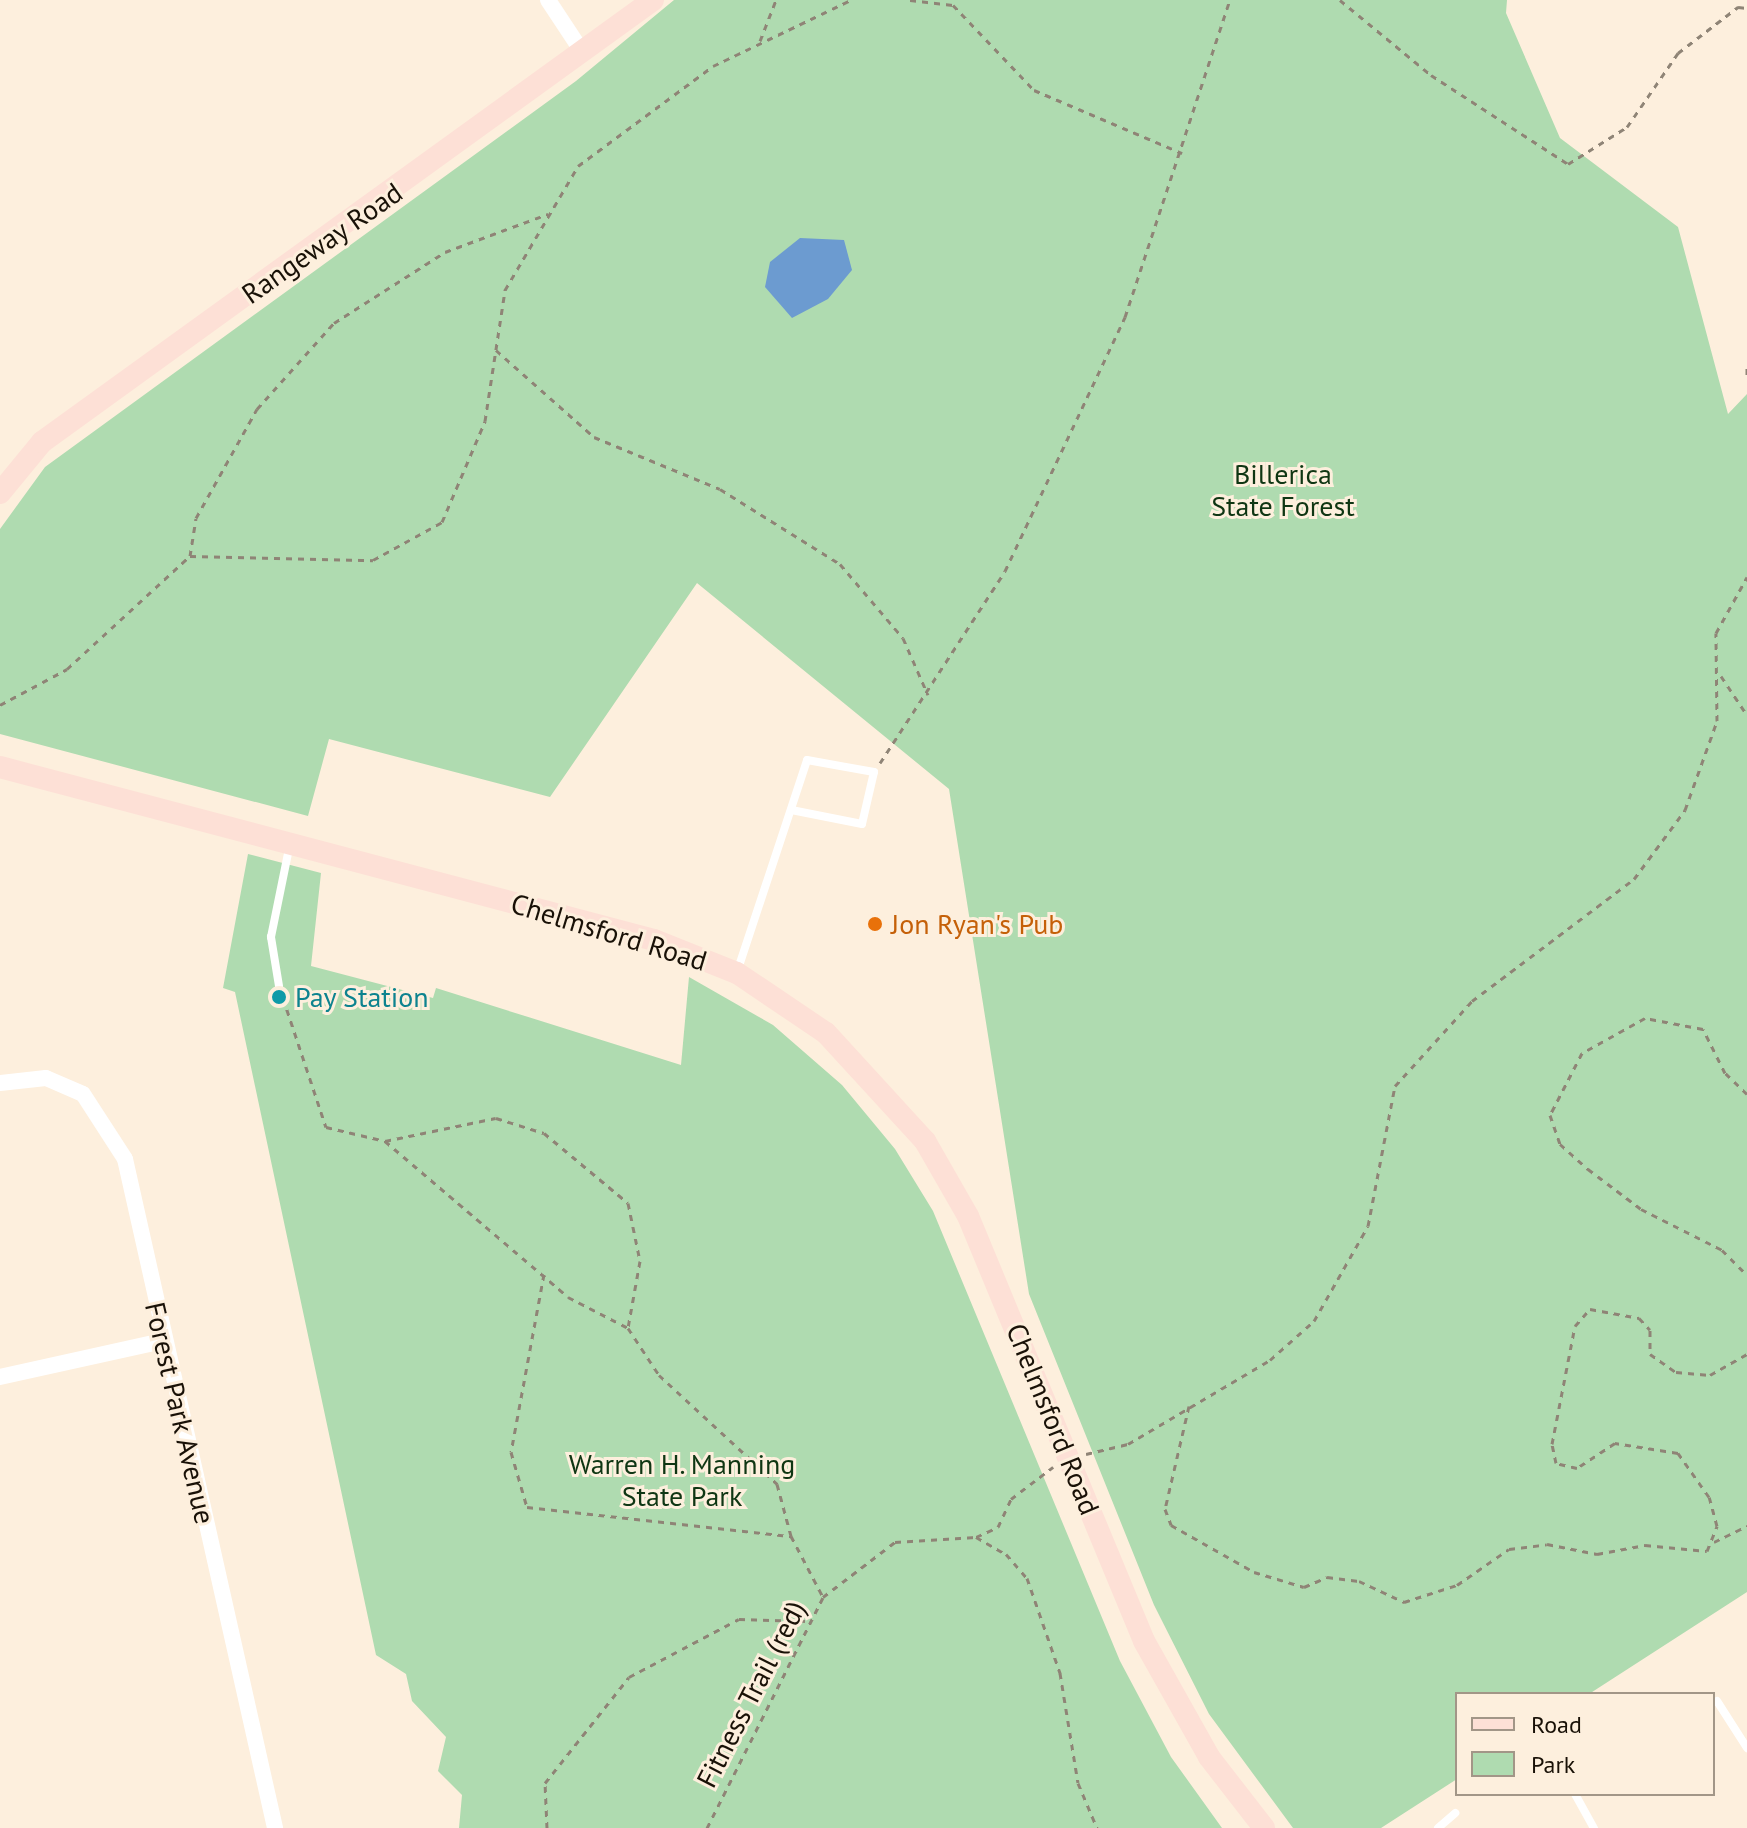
<!DOCTYPE html>
<html>
<head>
<meta charset="utf-8">
<style>
  body { margin:0 }
  #map { position:relative; width:1747px; height:1828px; overflow:hidden; background:#fdefdd; font-family:"PT Sans",sans-serif }
  div>[style] { position:absolute }
  .green>* { inset:0; background:#afdbb0 }
  .water>* { inset:0; background:#6c9bd0 }
  .path>* { height:3px; margin-top:-1.5px; transform-origin:0; background:repeating-linear-gradient(90deg,#8f8476 0 6px,transparent 0 12px) }
  .lane>* { height:8px; margin:-4px; padding:0 4px; transform-origin:4px; border-radius:4px; background:#fff }
  .street>* { height:16px; margin:-8px; padding:0 8px; transform-origin:8px; border-radius:8px; background:#fff }
  .secondary>* { height:22px; margin:-11px; padding:0 11px; transform-origin:11px; border-radius:11px; background:#fde0d6 }
  .dots>* { width:22px; height:22px; translate:-50% -50%; box-sizing:border-box; border:4px solid #fdefdd; border-radius:50% }
  span { translate:-50% -50%; white-space:nowrap; text-align:center; line-height:1.15; -webkit-text-stroke:6px #fdefdd; paint-order:stroke }
  .street-label { font-size:28px; color:#191107 }
  .park-label { font-size:28px; color:#0f3613 }
  .food-label { font-size:28px; color:#c56008 }
  .left { translate:0 -50%; text-align:left }
  .culture-label { font-size:28px; color:#0d838f }
  .legend { position:absolute; left:1455px; top:1692px; width:260px; height:104px; box-sizing:border-box; background:#fdefdd; border:2px solid #a29687; margin:0; padding:10px 14px; list-style:none; font-size:24px; color:#191107 }
  .legend li { display:flex; align-items:center; gap:16px; height:40px }
  .legend b { width:40px; border:2px solid #a29687 }
</style>
</head>
<body>
<div id="map">
  <div class="green">
    <div style="clip-path:polygon(674px 0,1507px 0,1506px 13px,1560px 138px,1678px 227px,1728px 414px,1747px 394px,1747px 1592px,1589px 1694px,1457px 1694px,1457px 1779px,1381px 1828px,1293px 1828px,1209px 1714px,1154px 1605px,1029px 1294px,949px 789px,697px 583px,550px 797px,329px 739px,308px 816px,0 734px,0 529px,45px 467px,576px 81px)"></div>
    <div style="clip-path:polygon(248px 854px,321px 873px,311px 966px,433px 998px,436px 988px,681px 1065px,689px 977px,773px 1025px,842px 1085px,895px 1149px,933px 1211px,1120px 1661px,1171px 1757px,1222px 1828px,459px 1828px,462px 1795px,438px 1771px,446px 1737px,412px 1701px,406px 1674px,376px 1655px,235px 992px,223px 988px)"></div>
  </div>
  <div class="water">
    <div style="clip-path:polygon(800px 238px,844px 240px,852px 270px,828px 299px,792px 318px,765px 287px,770px 262px)"></div>
  </div>
  <div class="path">
    <div style="left:910px;top:0;width:43px;rotate:6.6deg"></div>
    <div style="left:953px;top:5px;width:117px;rotate:46.4deg"></div>
    <div style="left:1034px;top:90px;width:161px;rotate:23.1deg"></div>
    <div style="left:1340px;top:0;width:118px;rotate:39.5deg"></div>
    <div style="left:1431px;top:75px;width:163px;rotate:33deg"></div>
    <div style="left:1568px;top:164px;width:70px;rotate:-32.1deg"></div>
    <div style="left:1627px;top:127px;width:90px;rotate:-55.4deg"></div>
    <div style="left:1678px;top:53px;width:76px;rotate:-37.5deg"></div>
    <div style="left:1738px;top:7px;width:9px;rotate:6deg"></div>
    <div style="left:760px;top:41px;width:44px;rotate:-68.7deg"></div>
    <div style="left:496px;top:350px;width:131px;rotate:41.6deg"></div>
    <div style="left:594px;top:437px;width:136px;rotate:22.4deg"></div>
    <div style="left:720px;top:489px;width:142px;rotate:32deg"></div>
    <div style="left:840px;top:564px;width:97px;rotate:49.6deg"></div>
    <div style="left:903px;top:638px;width:62px;rotate:66.3deg"></div>
    <div style="left:1747px;top:368px;width:7px;rotate:90deg"></div>
    <div style="left:190px;top:556px;width:38px;rotate:-81deg"></div>
    <div style="left:196px;top:518px;width:125px;rotate:-60.8deg"></div>
    <div style="left:257px;top:409px;width:115px;rotate:-48.2deg"></div>
    <div style="left:334px;top:323px;width:132px;rotate:-32.6deg"></div>
    <div style="left:445px;top:252px;width:110px;rotate:-20.3deg"></div>
    <div style="left:1721px;top:676px;width:47px;rotate:56.3deg"></div>
    <div style="left:0;top:705px;width:76px;rotate:-28.2deg"></div>
    <div style="left:67px;top:669px;width:167px;rotate:-42.6deg"></div>
    <div style="left:190px;top:556px;width:183px;rotate:1.3deg"></div>
    <div style="left:373px;top:560px;width:79px;rotate:-28.8deg"></div>
    <div style="left:442px;top:522px;width:110px;rotate:-66.9deg"></div>
    <div style="left:485px;top:421px;width:133px;rotate:-81.3deg"></div>
    <div style="left:505px;top:290px;width:144px;rotate:-59.5deg"></div>
    <div style="left:578px;top:166px;width:168px;rotate:-36.5deg"></div>
    <div style="left:713px;top:66px;width:153px;rotate:-25.6deg"></div>
    <div style="left:880px;top:763px;width:229px;rotate:-56.9deg"></div>
    <div style="left:1005px;top:571px;width:281px;rotate:-64.7deg"></div>
    <div style="left:1125px;top:317px;width:334px;rotate:-71.7deg"></div>
    <div style="left:283px;top:998px;width:136px;rotate:71.6deg"></div>
    <div style="left:326px;top:1127px;width:61px;rotate:13.3deg"></div>
    <div style="left:385px;top:1141px;width:240px;rotate:40.4deg"></div>
    <div style="left:568px;top:1297px;width:68px;rotate:27.3deg"></div>
    <div style="left:628px;top:1328px;width:56px;rotate:56.6deg"></div>
    <div style="left:659px;top:1375px;width:161px;rotate:42.7deg"></div>
    <div style="left:777px;top:1484px;width:54px;rotate:74.9deg"></div>
    <div style="left:791px;top:1536px;width:69px;rotate:62.3deg"></div>
    <div style="left:1747px;top:1094px;width:30px;rotate:-136deg"></div>
    <div style="left:1725px;top:1073px;width:49px;rotate:-116.6deg"></div>
    <div style="left:1703px;top:1029px;width:59px;rotate:-169.3deg"></div>
    <div style="left:1645px;top:1018px;width:72px;rotate:150.9deg"></div>
    <div style="left:1582px;top:1053px;width:70px;rotate:117.3deg"></div>
    <div style="left:1550px;top:1115px;width:31px;rotate:71deg"></div>
    <div style="left:1560px;top:1144px;width:38px;rotate:42deg"></div>
    <div style="left:1588px;top:1169px;width:66px;rotate:37deg"></div>
    <div style="left:1641px;top:1209px;width:91px;rotate:26.8deg"></div>
    <div style="left:1722px;top:1250px;width:35px;rotate:45deg"></div>
    <div style="left:385px;top:1141px;width:113px;rotate:-11.7deg"></div>
    <div style="left:496px;top:1118px;width:50px;rotate:17.4deg"></div>
    <div style="left:544px;top:1133px;width:109px;rotate:39.8deg"></div>
    <div style="left:628px;top:1203px;width:59px;rotate:78.3deg"></div>
    <div style="left:640px;top:1261px;width:68px;rotate:100.2deg"></div>
    <div style="left:544px;top:1274px;width:181px;rotate:100.5deg"></div>
    <div style="left:511px;top:1452px;width:57px;rotate:73.8deg"></div>
    <div style="left:527px;top:1507px;width:266px;rotate:6.3deg"></div>
    <div style="left:1189px;top:1406px;width:106px;rotate:103.1deg"></div>
    <div style="left:1165px;top:1509px;width:17px;rotate:69deg"></div>
    <div style="left:1171px;top:1525px;width:95px;rotate:29.5deg"></div>
    <div style="left:1254px;top:1572px;width:52px;rotate:16.7deg"></div>
    <div style="left:1304px;top:1587px;width:25px;rotate:-23deg"></div>
    <div style="left:1327px;top:1577px;width:32px;rotate:7deg"></div>
    <div style="left:1359px;top:1581px;width:50px;rotate:25deg"></div>
    <div style="left:1404px;top:1602px;width:56px;rotate:-17.8deg"></div>
    <div style="left:1457px;top:1585px;width:63px;rotate:-34.7deg"></div>
    <div style="left:1509px;top:1549px;width:38px;rotate:-7deg"></div>
    <div style="left:1547px;top:1544px;width:51px;rotate:11.3deg"></div>
    <div style="left:1597px;top:1554px;width:49px;rotate:-10.6deg"></div>
    <div style="left:1645px;top:1545px;width:62px;rotate:5.5deg"></div>
    <div style="left:1707px;top:1551px;width:27px;rotate:-68deg"></div>
    <div style="left:1717px;top:1526px;width:30px;rotate:-105deg"></div>
    <div style="left:1709px;top:1497px;width:54px;rotate:-125.2deg"></div>
    <div style="left:1678px;top:1453px;width:64px;rotate:-171deg"></div>
    <div style="left:1615px;top:1443px;width:45px;rotate:146.7deg"></div>
    <div style="left:1577px;top:1468px;width:22px;rotate:-167deg"></div>
    <div style="left:1556px;top:1463px;width:19px;rotate:-102deg"></div>
    <div style="left:1552px;top:1444px;width:120px;rotate:-79deg"></div>
    <div style="left:1575px;top:1326px;width:23px;rotate:-49deg"></div>
    <div style="left:1590px;top:1309px;width:50px;rotate:10.4deg"></div>
    <div style="left:1639px;top:1318px;width:16px;rotate:47deg"></div>
    <div style="left:1650px;top:1330px;width:24px;rotate:90deg"></div>
    <div style="left:1650px;top:1354px;width:32px;rotate:35deg"></div>
    <div style="left:1676px;top:1372px;width:34px;rotate:5deg"></div>
    <div style="left:1710px;top:1375px;width:43px;rotate:-29.6deg"></div>
    <div style="left:1086px;top:1454px;width:43px;rotate:-13.4deg"></div>
    <div style="left:1128px;top:1444px;width:165px;rotate:-30.6deg"></div>
    <div style="left:1270px;top:1360px;width:59px;rotate:-41.6deg"></div>
    <div style="left:1314px;top:1321px;width:109px;rotate:-60.4deg"></div>
    <div style="left:1368px;top:1226px;width:143px;rotate:-79.1deg"></div>
    <div style="left:1395px;top:1086px;width:115px;rotate:-47.8deg"></div>
    <div style="left:1472px;top:1001px;width:203px;rotate:-37deg"></div>
    <div style="left:1634px;top:879px;width:86px;rotate:-53.5deg"></div>
    <div style="left:1685px;top:810px;width:95px;rotate:-70.2deg"></div>
    <div style="left:1717px;top:721px;width:88px;rotate:-90.7deg"></div>
    <div style="left:1716px;top:633px;width:64px;rotate:-61deg"></div>
    <div style="left:976px;top:1537px;width:24px;rotate:-24deg"></div>
    <div style="left:998px;top:1527px;width:31px;rotate:-65deg"></div>
    <div style="left:1011px;top:1499px;width:53px;rotate:-37.3deg"></div>
    <div style="left:1714px;top:1542px;width:37px;rotate:-26deg"></div>
    <div style="left:547px;top:1828px;width:45px;rotate:-92.5deg"></div>
    <div style="left:545px;top:1783px;width:135px;rotate:-51.6deg"></div>
    <div style="left:629px;top:1677px;width:124px;rotate:-27.8deg"></div>
    <div style="left:739px;top:1619px;width:69px;rotate:1.7deg"></div>
    <div style="left:707px;top:1828px;width:258px;rotate:-63.3deg"></div>
    <div style="left:823px;top:1597px;width:91px;rotate:-37.4deg"></div>
    <div style="left:895px;top:1542px;width:81px;rotate:-3.5deg"></div>
    <div style="left:976px;top:1537px;width:34px;rotate:30deg"></div>
    <div style="left:1006px;top:1554px;width:32px;rotate:49deg"></div>
    <div style="left:1027px;top:1578px;width:101px;rotate:70.8deg"></div>
    <div style="left:1060px;top:1673px;width:111px;rotate:80.7deg"></div>
    <div style="left:1078px;top:1783px;width:49px;rotate:67.1deg"></div>
  </div>
  <div class="lane">
    <div style="left:737px;top:972px;width:223px;rotate:-71.7deg"></div>
    <div style="left:807px;top:760px;width:68px;rotate:10.2deg"></div>
    <div style="left:874px;top:772px;width:53px;rotate:103deg"></div>
    <div style="left:862px;top:824px;width:72px;rotate:-168.8deg"></div>
    <div style="left:279px;top:986px;width:50px;rotate:-99.3deg"></div>
    <div style="left:271px;top:937px;width:95px;rotate:-78.5deg"></div>
    <div style="left:1717px;top:1701px;width:56px;rotate:57.4deg"></div>
    <div style="left:1575px;top:1794px;width:39px;rotate:61deg"></div>
    <div style="left:1438px;top:1828px;width:23px;rotate:-41deg"></div>
  </div>
  <div class="street">
    <div style="left:548px;top:0;width:64px;rotate:56.6deg"></div>
    <div style="left:0;top:1083px;width:46px;rotate:-6.2deg"></div>
    <div style="left:46px;top:1078px;width:40px;rotate:23.4deg"></div>
    <div style="left:83px;top:1094px;width:77px;rotate:57.1deg"></div>
    <div style="left:125px;top:1159px;width:686px;rotate:77.36deg"></div>
    <div style="left:0;top:1377px;width:166px;rotate:-12.5deg"></div>
  </div>
  <div class="secondary">
    <div style="left:0;top:493px;width:66px;rotate:-50.5deg"></div>
    <div style="left:42px;top:442px;width:754px;rotate:-35.88deg"></div>
    <div style="left:0;top:767px;width:676px;rotate:14.82deg"></div>
    <div style="left:654px;top:940px;width:89px;rotate:21.7deg"></div>
    <div style="left:737px;top:973px;width:107px;rotate:34deg"></div>
    <div style="left:826px;top:1033px;width:147px;rotate:47.5deg"></div>
    <div style="left:925px;top:1141px;width:86px;rotate:60.2deg"></div>
    <div style="left:968px;top:1216px;width:460px;rotate:67.5deg"></div>
    <div style="left:1144px;top:1641px;width:133px;rotate:60.7deg"></div>
    <div style="left:1209px;top:1757px;width:90px;rotate:52.2deg"></div>
  </div>
  <div class="dots">
    <div style="left:875px;top:924px;background:#e8710a"></div>
    <div style="left:279px;top:997px;background:#0f9aa8"></div>
  </div>
  <div class="street-label">
    <span style="left:322px;top:243px;rotate:-35deg">Rangeway Road</span>
    <span style="left:609px;top:932px;rotate:17deg">Chelmsford Road</span>
    <span style="left:180px;top:1413px;rotate:77deg">Forest Park Avenue</span>
    <span style="left:1053px;top:1419px;rotate:68deg">Chelmsford Road</span>
    <span style="left:751px;top:1694px;rotate:-63deg">Fitness Trail (red)</span>
  </div>
  <div class="park-label">
    <span style="left:1283px;top:490px">Billerica<br>State Forest</span>
    <span style="left:682px;top:1480px">Warren H. Manning<br>State Park</span>
  </div>
  <div class="food-label">
    <span class="left" style="left:891px;top:924px">Jon Ryan's Pub</span>
  </div>
  <div class="culture-label">
    <span class="left" style="left:295px;top:997px">Pay Station</span>
  </div>
  <ul class="legend">
  <li><b style="height:10px;background:#fde0d6"></b>Road</li>
  <li><b style="height:22px;background:#afdbb0"></b>Park</li>
  </ul>
</div>
</body>
</html>
